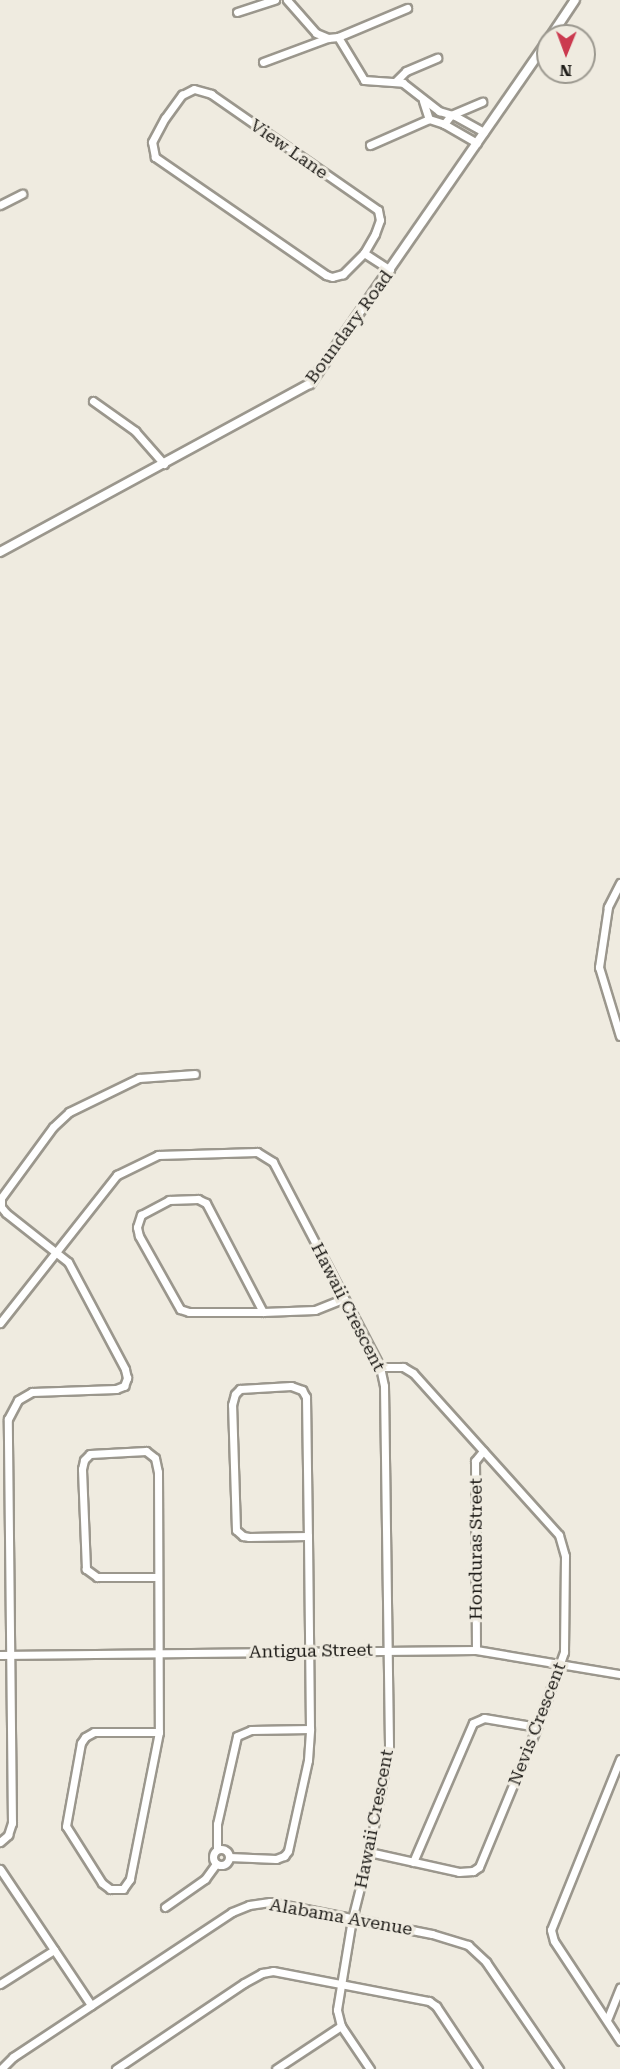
<!DOCTYPE html>
<html>
<head>
<meta charset="utf-8">
<style>
  body { margin:0 }
  #map { position:relative; width:620px; height:2069px; overflow:hidden; background:#efebe0; font-family:"Roboto Serif",serif }
  div>[style] { position:absolute }
  .roads { filter:drop-shadow(2px 0 #9b978d) drop-shadow(-2px 0 #9b978d) drop-shadow(0 2px #9b978d) drop-shadow(0 -2px #9b978d) }
  .minor>* { height:7px; margin:-3.5px; padding:0 3.5px; transform-origin:3.5px; border-radius:3.5px; background:#fff }
  .minor>.ring { margin:-3.5px; padding:0; box-sizing:content-box; background:none; border:7px solid #fff; border-radius:50% }
  .tertiary>* { height:8px; margin:-4px; padding:0 4px; transform-origin:4px; border-radius:4px; background:#fff }
  span { translate:-50% -50%; white-space:nowrap; text-align:center; line-height:1.15; -webkit-text-stroke:6px #efebe0; paint-order:stroke }
  .street-label { font-size:18px; color:#1f1d19 }
  .north { position:absolute; left:536px; top:24px; width:60px; height:60px; box-sizing:border-box; background:#efebe0; border:2px solid #9c9990; border-radius:50%; rotate:181deg; font-size:16px; font-weight:700; line-height:24px; text-align:center; color:#1f1d19 }
  .north::after { content:''; display:block; margin:auto; width:21px; height:27px; background:#cb3a4f; clip-path:polygon(50% 0,100% 100%,50% 72%,0 100%) }
</style>
</head>
<body>
<div id="map">
  <div class="roads">
    <div class="minor">
      <div style="left:287px;top:0;width:44px;rotate:48.7deg"></div>
      <div style="left:316px;top:33px;width:13px;rotate:23deg"></div>
      <div style="left:328px;top:38px;width:10px;rotate:-6deg"></div>
      <div style="left:338px;top:37px;width:50px;rotate:58.8deg"></div>
      <div style="left:364px;top:80px;width:39px;rotate:4deg"></div>
      <div style="left:403px;top:83px;width:46px;rotate:37.9deg"></div>
      <div style="left:439px;top:111px;width:17px;rotate:17deg"></div>
      <div style="left:455px;top:116px;width:33px;rotate:29deg"></div>
      <div style="left:237px;top:12px;width:40px;rotate:-18deg"></div>
      <div style="left:338px;top:37px;width:75px;rotate:-22.8deg"></div>
      <div style="left:263px;top:62px;width:69px;rotate:-20.3deg"></div>
      <div style="left:396px;top:81px;width:14px;rotate:-45deg"></div>
      <div style="left:406px;top:71px;width:34px;rotate:-23deg"></div>
      <div style="left:194px;top:89px;width:18px;rotate:16deg"></div>
      <div style="left:211px;top:94px;width:203px;rotate:34.8deg"></div>
      <div style="left:378px;top:210px;width:10px;rotate:79deg"></div>
      <div style="left:380px;top:220px;width:15px;rotate:110deg"></div>
      <div style="left:375px;top:234px;width:22px;rotate:120deg"></div>
      <div style="left:364px;top:253px;width:30px;rotate:135deg"></div>
      <div style="left:343px;top:274px;width:11px;rotate:165deg"></div>
      <div style="left:332px;top:277px;width:6px;rotate:-162deg"></div>
      <div style="left:326px;top:275px;width:208px;rotate:-145.4deg"></div>
      <div style="left:155px;top:157px;width:15px;rotate:-101deg"></div>
      <div style="left:152px;top:142px;width:27px;rotate:-62deg"></div>
      <div style="left:165px;top:118px;width:29px;rotate:-54deg"></div>
      <div style="left:182px;top:95px;width:13px;rotate:-27deg"></div>
      <div style="left:423px;top:101px;width:19px;rotate:72deg"></div>
      <div style="left:429px;top:119px;width:16px;rotate:18deg"></div>
      <div style="left:444px;top:124px;width:38px;rotate:30deg"></div>
      <div style="left:444px;top:124px;width:11px;rotate:-52deg"></div>
      <div style="left:451px;top:115px;width:34px;rotate:-23deg"></div>
      <div style="left:370px;top:145px;width:64px;rotate:-23.8deg"></div>
      <div style="left:0;top:205px;width:25px;rotate:-27deg"></div>
      <div style="left:364px;top:253px;width:31px;rotate:33deg"></div>
      <div style="left:93px;top:401px;width:52px;rotate:35.5deg"></div>
      <div style="left:135px;top:431px;width:44px;rotate:48.7deg"></div>
      <div style="left:620px;top:883px;width:27px;rotate:117deg"></div>
      <div style="left:608px;top:907px;width:61px;rotate:98.5deg"></div>
      <div style="left:599px;top:967px;width:72px;rotate:73.1deg"></div>
      <div style="left:263px;top:1312px;width:74px;rotate:180deg"></div>
      <div style="left:189px;top:1312px;width:9px;rotate:-162deg"></div>
      <div style="left:180px;top:1309px;width:84px;rotate:-119.3deg"></div>
      <div style="left:139px;top:1236px;width:9px;rotate:-103deg"></div>
      <div style="left:137px;top:1227px;width:13px;rotate:-72deg"></div>
      <div style="left:141px;top:1215px;width:32px;rotate:-28deg"></div>
      <div style="left:169px;top:1200px;width:29px;rotate:-2deg"></div>
      <div style="left:198px;top:1199px;width:9px;rotate:27deg"></div>
      <div style="left:206px;top:1203px;width:123px;rotate:62.4deg"></div>
      <div style="left:263px;top:1312px;width:52px;rotate:-2.2deg"></div>
      <div style="left:315px;top:1310px;width:31px;rotate:-22deg"></div>
      <div style="left:0;top:1323px;width:189px;rotate:-51.7deg"></div>
      <div style="left:117px;top:1175px;width:46px;rotate:-26deg"></div>
      <div style="left:158px;top:1155px;width:99px;rotate:-1.7deg"></div>
      <div style="left:257px;top:1152px;width:19px;rotate:32deg"></div>
      <div style="left:273px;top:1162px;width:231px;rotate:62.4deg"></div>
      <div style="left:380px;top:1367px;width:19px;rotate:78deg"></div>
      <div style="left:384px;top:1386px;width:361px;rotate:89.2deg"></div>
      <div style="left:389px;top:1747px;width:107px;rotate:100.8deg"></div>
      <div style="left:369px;top:1852px;width:69px;rotate:104.2deg"></div>
      <div style="left:352px;top:1919px;width:92px;rotate:99.4deg"></div>
      <div style="left:337px;top:2010px;width:16px;rotate:76deg"></div>
      <div style="left:341px;top:2026px;width:52px;rotate:56deg"></div>
      <div style="left:158px;top:1577px;width:61px;rotate:180deg"></div>
      <div style="left:97px;top:1577px;width:14px;rotate:-144deg"></div>
      <div style="left:86px;top:1569px;width:100px;rotate:-92.3deg"></div>
      <div style="left:82px;top:1469px;width:9px;rotate:-77deg"></div>
      <div style="left:84px;top:1460px;width:8px;rotate:-45deg"></div>
      <div style="left:90px;top:1454px;width:56px;rotate:-3.1deg"></div>
      <div style="left:146px;top:1451px;width:11px;rotate:38deg"></div>
      <div style="left:155px;top:1458px;width:14px;rotate:78deg"></div>
      <div style="left:158px;top:1472px;width:260px;rotate:89.8deg"></div>
      <div style="left:159px;top:1732px;width:150px;rotate:101.2deg"></div>
      <div style="left:130px;top:1879px;width:12px;rotate:125deg"></div>
      <div style="left:123px;top:1889px;width:13px;rotate:180deg"></div>
      <div style="left:110px;top:1889px;width:10px;rotate:-143deg"></div>
      <div style="left:102px;top:1883px;width:67px;rotate:-122.3deg"></div>
      <div style="left:66px;top:1826px;width:84px;rotate:-79.8deg"></div>
      <div style="left:81px;top:1743px;width:7px;rotate:-56deg"></div>
      <div style="left:85px;top:1737px;width:10px;rotate:-29deg"></div>
      <div style="left:94px;top:1732px;width:65px"></div>
      <div style="left:476px;top:1650px;width:189px;rotate:-90.3deg"></div>
      <div style="left:475px;top:1461px;width:13px;rotate:-51deg"></div>
      <div style="left:0;top:1655px;width:476px;rotate:-0.6deg"></div>
      <div style="left:476px;top:1650px;width:146px;rotate:9.5deg"></div>
      <div style="left:620px;top:1759px;width:184px;rotate:112deg"></div>
      <div style="left:551px;top:1930px;width:11px;rotate:75deg"></div>
      <div style="left:554px;top:1941px;width:120px;rotate:56.6deg"></div>
      <div style="left:0;top:1842px;width:11px;rotate:-41deg"></div>
      <div style="left:8px;top:1835px;width:13px;rotate:-72deg"></div>
      <div style="left:12px;top:1823px;width:404px;rotate:-90.6deg"></div>
      <div style="left:8px;top:1419px;width:21px;rotate:-62deg"></div>
      <div style="left:18px;top:1400px;width:16px;rotate:-30deg"></div>
      <div style="left:32px;top:1392px;width:84px;rotate:-2deg"></div>
      <div style="left:116px;top:1389px;width:9px;rotate:-21deg"></div>
      <div style="left:124px;top:1386px;width:9px;rotate:-69deg"></div>
      <div style="left:127px;top:1378px;width:9px;rotate:-103deg"></div>
      <div style="left:125px;top:1369px;width:121px;rotate:-118deg"></div>
      <div style="left:68px;top:1262px;width:79px;rotate:-141.7deg"></div>
      <div style="left:6px;top:1213px;width:8px;rotate:-130deg"></div>
      <div style="left:1px;top:1207px;width:9px;rotate:-90deg"></div>
      <div style="left:1px;top:1198px;width:88px;rotate:-53.8deg"></div>
      <div style="left:53px;top:1127px;width:22px;rotate:-43deg"></div>
      <div style="left:69px;top:1112px;width:78px;rotate:-25.9deg"></div>
      <div style="left:139px;top:1078px;width:56px;rotate:-4.1deg"></div>
      <div class="ring" style="left:213px;top:1849px;width:9px;height:9px"></div>
      <div style="left:217px;top:1849px;width:25px;rotate:-90deg"></div>
      <div style="left:217px;top:1824px;width:90px;rotate:-77.2deg"></div>
      <div style="left:237px;top:1736px;width:15px;rotate:-23deg"></div>
      <div style="left:251px;top:1730px;width:59px;rotate:-1deg"></div>
      <div style="left:369px;top:1852px;width:92px;rotate:12.5deg"></div>
      <div style="left:459px;top:1872px;width:14px;rotate:-4deg"></div>
      <div style="left:473px;top:1871px;width:7px;rotate:-34deg"></div>
      <div style="left:479px;top:1867px;width:152px;rotate:-67.5deg"></div>
      <div style="left:537px;top:1727px;width:80px;rotate:-70.2deg"></div>
      <div style="left:564px;top:1652px;width:96px;rotate:-89.4deg"></div>
      <div style="left:565px;top:1556px;width:22px;rotate:-106deg"></div>
      <div style="left:559px;top:1535px;width:218px;rotate:-132deg"></div>
      <div style="left:413px;top:1373px;width:12px;rotate:-149deg"></div>
      <div style="left:403px;top:1367px;width:23px;rotate:180deg"></div>
      <div style="left:229px;top:1857px;width:47px;rotate:2.4deg"></div>
      <div style="left:276px;top:1859px;width:9px;rotate:-21deg"></div>
      <div style="left:284px;top:1856px;width:6px;rotate:-51deg"></div>
      <div style="left:288px;top:1851px;width:93px;rotate:-77.6deg"></div>
      <div style="left:308px;top:1760px;width:31px;rotate:-86deg"></div>
      <div style="left:310px;top:1729px;width:193px;rotate:-90.6deg"></div>
      <div style="left:308px;top:1536px;width:59px;rotate:179deg"></div>
      <div style="left:249px;top:1537px;width:6px;rotate:-171deg"></div>
      <div style="left:243px;top:1536px;width:9px;rotate:-139deg"></div>
      <div style="left:236px;top:1530px;width:125px;rotate:-91.8deg"></div>
      <div style="left:232px;top:1405px;width:11px;rotate:-75deg"></div>
      <div style="left:235px;top:1394px;width:7px;rotate:-45deg"></div>
      <div style="left:240px;top:1389px;width:51px;rotate:-3.4deg"></div>
      <div style="left:291px;top:1386px;width:12px;rotate:20deg"></div>
      <div style="left:302px;top:1390px;width:8px;rotate:60deg"></div>
      <div style="left:306px;top:1397px;width:139px;rotate:89.2deg"></div>
      <div style="left:413px;top:1862px;width:151px;rotate:-66.7deg"></div>
      <div style="left:473px;top:1723px;width:12px;rotate:-24deg"></div>
      <div style="left:484px;top:1718px;width:54px;rotate:9.6deg"></div>
      <div style="left:0;top:1869px;width:164px;rotate:56.2deg"></div>
      <div style="left:165px;top:1907px;width:49px;rotate:-35deg"></div>
      <div style="left:205px;top:1879px;width:19px;rotate:-54deg"></div>
      <div style="left:0;top:1984px;width:64px;rotate:-32.2deg"></div>
      <div style="left:607px;top:2020px;width:35px;rotate:-68deg"></div>
      <div style="left:1px;top:2069px;width:17px;rotate:-45deg"></div>
      <div style="left:13px;top:2057px;width:263px;rotate:-33.5deg"></div>
      <div style="left:232px;top:1912px;width:18px;rotate:-22deg"></div>
      <div style="left:249px;top:1905px;width:21px;rotate:-8deg"></div>
      <div style="left:270px;top:1902px;width:165px;rotate:11.2deg"></div>
      <div style="left:432px;top:1934px;width:38px;rotate:17deg"></div>
      <div style="left:468px;top:1945px;width:25px;rotate:43deg"></div>
      <div style="left:486px;top:1962px;width:130px;rotate:55.7deg"></div>
      <div style="left:116px;top:2069px;width:154px;rotate:-33.9deg"></div>
      <div style="left:244px;top:1983px;width:21px;rotate:-29deg"></div>
      <div style="left:262px;top:1973px;width:11px;rotate:-10deg"></div>
      <div style="left:273px;top:1971px;width:159px;rotate:10.9deg"></div>
      <div style="left:429px;top:2001px;width:9px;rotate:36deg"></div>
      <div style="left:436px;top:2006px;width:76px;rotate:56.3deg"></div>
      <div style="left:276px;top:2069px;width:78px;rotate:-33.5deg"></div>
    </div>
    <div class="tertiary">
      <div style="left:551px;top:36px;width:43px;rotate:-56.3deg"></div>
      <div style="left:0;top:552px;width:353px;rotate:-28.5deg"></div>
      <div style="left:310px;top:384px;width:418px;rotate:-55.3deg"></div>
    </div>
  </div>
  <div class="street-label">
    <span style="left:289px;top:149px;rotate:35deg">View Lane</span>
    <span style="left:349px;top:327px;rotate:-54deg">Boundary Road</span>
    <span style="left:348px;top:1307px;rotate:63deg">Hawaii Crescent</span>
    <span style="left:476px;top:1549px;rotate:-90deg">Honduras Street</span>
    <span style="left:311px;top:1651px;rotate:-1deg">Antigua Street</span>
    <span style="left:537px;top:1724px;rotate:-69deg">Nevis Crescent</span>
    <span style="left:374px;top:1819px;rotate:-79deg">Hawaii Crescent</span>
    <span style="left:341px;top:1917px;rotate:10deg">Alabama Avenue</span>
  </div>
  <div class="north">N</div>
</div>
</body>
</html>
